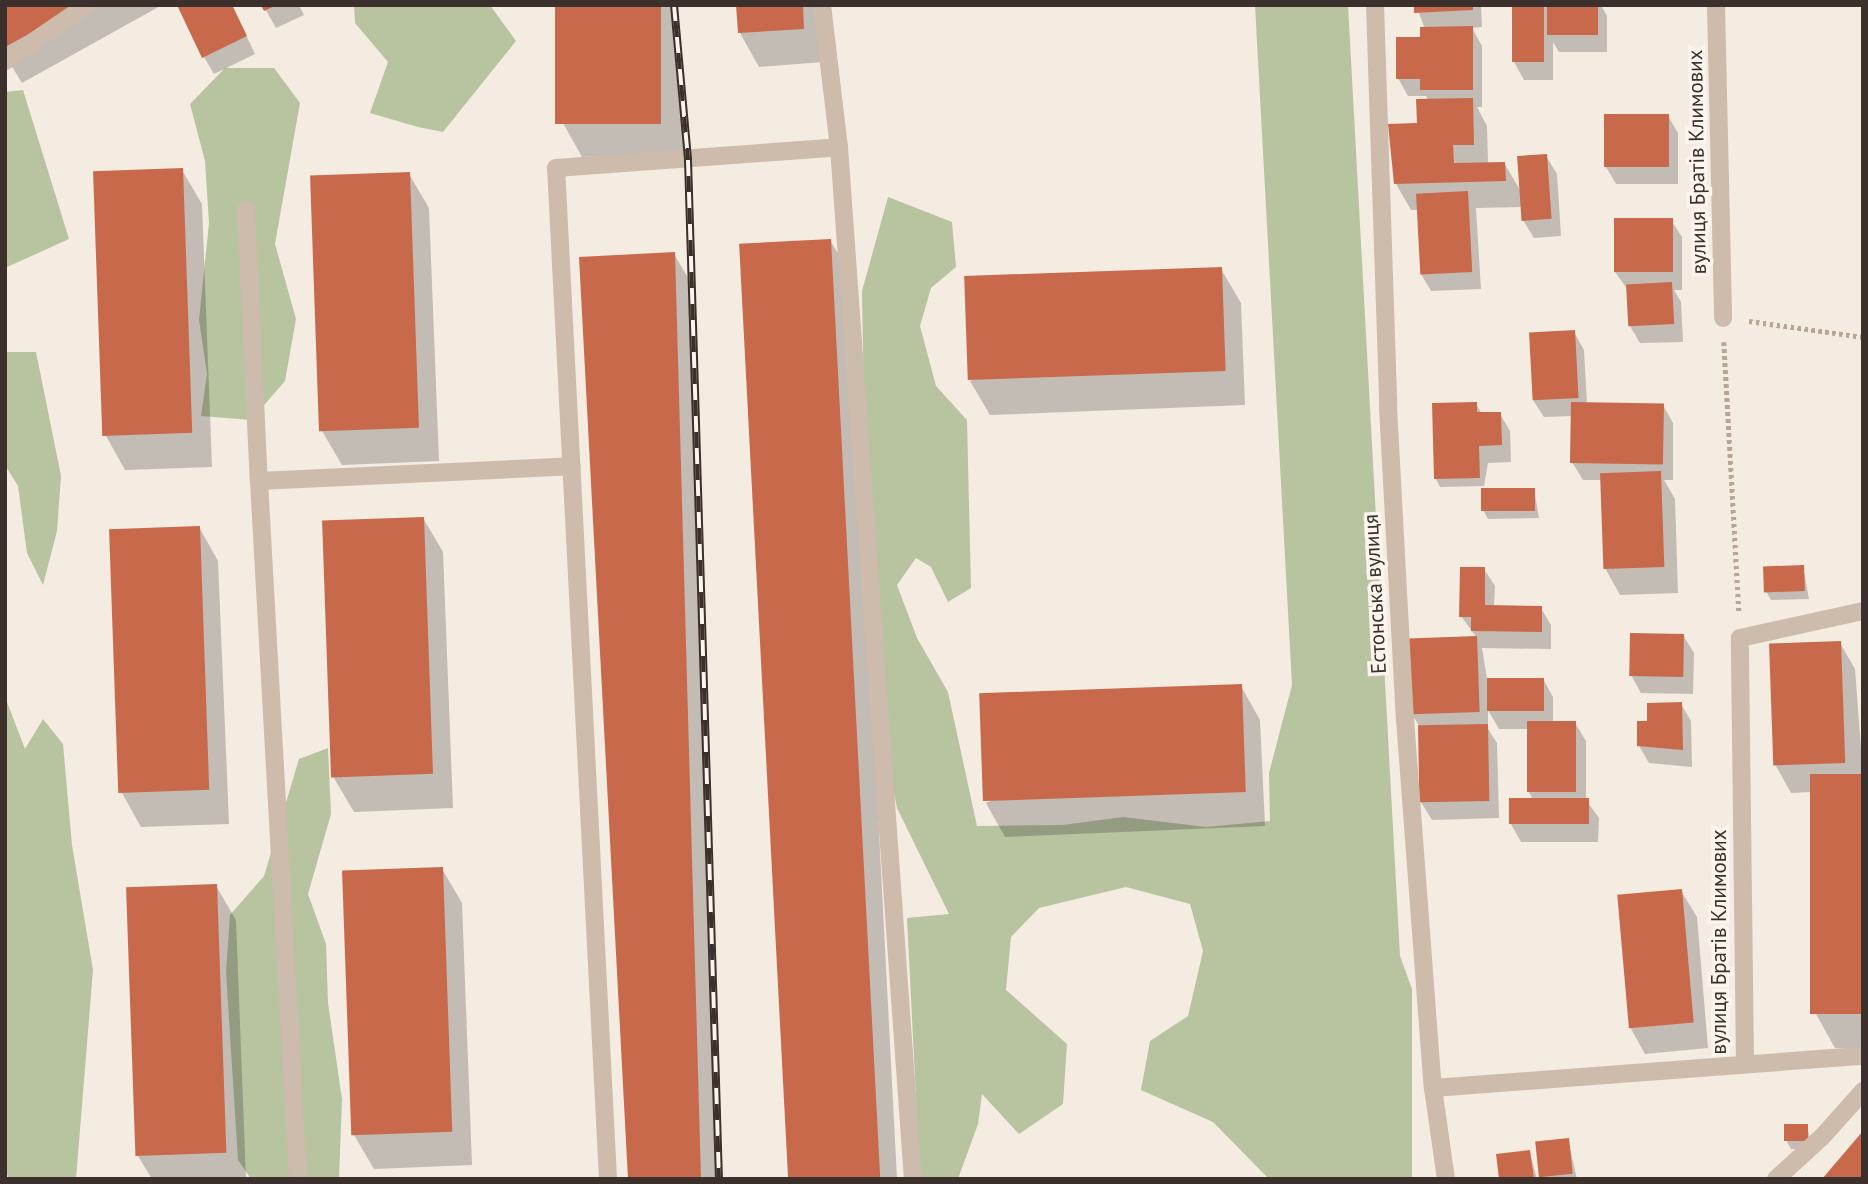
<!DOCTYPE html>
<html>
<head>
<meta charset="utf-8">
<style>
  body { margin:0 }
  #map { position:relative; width:1868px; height:1184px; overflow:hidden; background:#f4ebe1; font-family:"PT Sans",sans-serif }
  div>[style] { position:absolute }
  .green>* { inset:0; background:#b8c4a0 }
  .shadow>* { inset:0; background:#0003 }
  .building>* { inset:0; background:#c8694b; transform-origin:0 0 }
  .path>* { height:4.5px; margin-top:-2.25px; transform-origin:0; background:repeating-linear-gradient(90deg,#b9a596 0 3.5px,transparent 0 7px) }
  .minor>* { height:18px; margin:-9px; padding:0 9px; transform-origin:9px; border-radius:9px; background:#cdbbac }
  .rail>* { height:8px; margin-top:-4px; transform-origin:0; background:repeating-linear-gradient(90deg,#fbf5ee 0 16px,#3b302b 0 32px); box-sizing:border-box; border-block:2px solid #3b302b }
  span { translate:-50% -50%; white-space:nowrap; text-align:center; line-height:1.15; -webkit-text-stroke:7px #fbf5ee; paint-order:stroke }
  .street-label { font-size:21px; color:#3b302b }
  .frame { position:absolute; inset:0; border:7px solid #3b302b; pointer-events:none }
</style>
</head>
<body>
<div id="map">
  <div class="green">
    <div style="clip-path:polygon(354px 5px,490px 5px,516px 41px,443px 132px,418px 127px,370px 113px,388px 62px,355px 23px)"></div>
    <div style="clip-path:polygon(1255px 5px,1348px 5px,1400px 956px,1412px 989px,1412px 1179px,1269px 1179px,1213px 1122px,1141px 1090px,1150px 1041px,1188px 1016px,1203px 951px,1190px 904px,1126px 887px,1039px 908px,1011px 937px,1006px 990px,1067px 1044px,1063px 1104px,1019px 1134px,982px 1094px,978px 1124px,958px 1179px,920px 1179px,907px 918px,949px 914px,897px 808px,868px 663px,862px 291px,888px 197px,952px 222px,956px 267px,931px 288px,920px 326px,936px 386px,967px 420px,971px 588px,948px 602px,931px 567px,916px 558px,897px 585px,917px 638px,948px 692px,977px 826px,1063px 825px,1123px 817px,1206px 827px,1270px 821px,1269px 773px,1292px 685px)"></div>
    <div style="clip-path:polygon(225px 68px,274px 68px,300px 103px,275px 244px,296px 319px,285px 381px,251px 420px,201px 416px,207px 374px,199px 320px,209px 223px,205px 161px,190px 104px)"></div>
    <div style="clip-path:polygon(23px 90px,69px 239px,5px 268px,5px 92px)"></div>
    <div style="clip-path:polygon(5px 352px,36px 352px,61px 476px,57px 531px,43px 585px,27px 553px,18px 486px,5px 465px)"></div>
    <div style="clip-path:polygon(5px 697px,25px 749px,43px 719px,63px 744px,72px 845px,93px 970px,76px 1179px,9px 1179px,5px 1170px)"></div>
    <div style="clip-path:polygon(328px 748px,331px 814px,308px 894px,326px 944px,328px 1003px,342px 1099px,339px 1179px,251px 1179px,238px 1160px,226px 972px,230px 915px,264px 876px,299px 759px)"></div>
  </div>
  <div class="shadow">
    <div style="clip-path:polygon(5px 5px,162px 5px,22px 83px,5px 55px)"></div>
    <div style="clip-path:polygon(232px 5px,255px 54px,214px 74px,204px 57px)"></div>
    <div style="clip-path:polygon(263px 5px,299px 5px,304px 15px,276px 28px)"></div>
    <div style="clip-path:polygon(557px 5px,678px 5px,685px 152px,582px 157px,563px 123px)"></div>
    <div style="clip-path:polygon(738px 5px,819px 5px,823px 62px,759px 67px,740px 33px)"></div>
    <div style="clip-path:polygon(1416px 5px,1481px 5px,1482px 27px,1472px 28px,1482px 46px,1482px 107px,1477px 107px,1487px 126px,1488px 164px,1504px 163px,1522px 193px,1546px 156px,1557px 174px,1561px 236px,1534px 238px,1523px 220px,1523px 207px,1476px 208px,1481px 289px,1431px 291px,1421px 274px,1418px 210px,1411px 210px,1396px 184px,1428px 101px,1426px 96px,1408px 96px,1398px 78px,1425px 29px)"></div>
    <div style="clip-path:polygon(1514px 5px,1601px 5px,1607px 16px,1607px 52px,1559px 52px,1553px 42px,1553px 80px,1524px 80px,1514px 62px)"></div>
    <div style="clip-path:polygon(1668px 116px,1678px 133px,1678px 184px,1616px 184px,1606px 167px)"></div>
    <div style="clip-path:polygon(182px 170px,202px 204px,212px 467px,125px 470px,106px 436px)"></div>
    <div style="clip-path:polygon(409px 174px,429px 208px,439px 461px,342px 465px,322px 431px)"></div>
    <div style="clip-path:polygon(1671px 220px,1682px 237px,1682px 290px,1674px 290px,1681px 302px,1683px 342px,1640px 343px,1630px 326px,1628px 290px,1615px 272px)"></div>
    <div style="clip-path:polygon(830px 240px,850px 274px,897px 1179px,790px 1179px)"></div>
    <div style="clip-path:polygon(674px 254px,694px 288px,719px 1179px,630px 1179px)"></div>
    <div style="clip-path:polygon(1221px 269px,1241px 303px,1245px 405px,990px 415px,970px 381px)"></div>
    <div style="clip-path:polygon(1574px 332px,1584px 350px,1587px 404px,1663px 405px,1673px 423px,1673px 480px,1664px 480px,1675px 499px,1678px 593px,1620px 595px,1605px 568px,1602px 480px,1583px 480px,1572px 462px,1573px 416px,1544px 417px,1533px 400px)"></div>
    <div style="clip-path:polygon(1476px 404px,1482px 414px,1500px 414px,1510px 431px,1511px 462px,1488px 463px,1484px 486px,1440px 487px,1436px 479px)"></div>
    <div style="clip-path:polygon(1534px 489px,1539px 518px,1488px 519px,1483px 510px)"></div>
    <div style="clip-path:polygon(423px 518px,443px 552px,453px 808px,354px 812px,334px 778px)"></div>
    <div style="clip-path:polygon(199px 527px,218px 561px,229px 824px,141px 827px,122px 793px,111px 531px)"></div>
    <div style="clip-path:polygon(1803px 567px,1809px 599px,1771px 600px,1766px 591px)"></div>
    <div style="clip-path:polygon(1484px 569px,1495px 586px,1494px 607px,1541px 608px,1551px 625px,1551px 649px,1482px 648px,1487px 679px,1543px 679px,1553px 697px,1553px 723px,1575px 723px,1586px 741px,1586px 800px,1599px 818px,1598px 842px,1521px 842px,1511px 824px,1533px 800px,1529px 792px,1529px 729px,1499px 729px,1488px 710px,1488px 729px,1497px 743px,1499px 818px,1432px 820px,1421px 802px,1420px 727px,1411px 713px,1410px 640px,1477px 638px,1461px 616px)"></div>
    <div style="clip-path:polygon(1683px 635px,1694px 653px,1693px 694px,1641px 693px,1631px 675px)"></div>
    <div style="clip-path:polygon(1840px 643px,1855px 669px,1863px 775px,1863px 1048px,1835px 1048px,1816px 1014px,1812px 792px,1791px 793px,1776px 766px)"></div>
    <div style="clip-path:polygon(1241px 686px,1260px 720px,1265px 826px,1005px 837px,986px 803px)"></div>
    <div style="clip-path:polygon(1681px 704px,1691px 721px,1692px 767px,1649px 763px,1639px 746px,1649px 722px)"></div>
    <div style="clip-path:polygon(442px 869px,462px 903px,472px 1165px,374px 1169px,354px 1135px)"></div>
    <div style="clip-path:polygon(216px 886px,236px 920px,246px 1179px,152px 1179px,138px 1156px)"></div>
    <div style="clip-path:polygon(1681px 891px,1697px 917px,1708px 1048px,1645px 1054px,1630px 1027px)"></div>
    <div style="clip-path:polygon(1807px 1126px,1812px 1149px,1791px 1149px,1786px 1140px)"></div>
    <div style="clip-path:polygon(1568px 1140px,1577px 1179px,1542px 1179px,1541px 1177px)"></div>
    <div style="clip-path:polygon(1529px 1151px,1537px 1179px,1501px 1179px)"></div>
  </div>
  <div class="building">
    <div style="clip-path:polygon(5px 5px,82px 5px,5px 47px)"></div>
    <div style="clip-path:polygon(177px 5px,232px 5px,247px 36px,202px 58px)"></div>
    <div style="clip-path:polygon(261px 5px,277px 5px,264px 11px)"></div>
    <div style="left:555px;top:5px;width:106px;height:119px"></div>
    <div style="clip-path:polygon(736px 5px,803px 5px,804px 29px,738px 33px)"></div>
    <div style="clip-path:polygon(1414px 5px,1473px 5px,1473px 10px,1414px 13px)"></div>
    <div style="left:1512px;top:5px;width:32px;height:57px"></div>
    <div style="left:1547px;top:5px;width:51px;height:30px"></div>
    <div style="clip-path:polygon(1473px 26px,1473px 90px,1420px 90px,1420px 79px,1396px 79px,1396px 37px,1420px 37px,1420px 27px)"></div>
    <div style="clip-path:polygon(1473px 98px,1474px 145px,1453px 145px,1454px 163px,1505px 162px,1506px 181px,1394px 184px,1388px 124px,1417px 123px,1416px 99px)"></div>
    <div style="left:1604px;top:114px;width:65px;height:53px"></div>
    <div style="left:1547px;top:154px;width:65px;height:30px;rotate:86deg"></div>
    <div style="left:183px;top:168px;width:265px;height:90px;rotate:88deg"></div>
    <div style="left:410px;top:172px;width:256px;height:100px;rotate:88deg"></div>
    <div style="left:1468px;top:191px;width:81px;height:52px;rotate:87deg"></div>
    <div style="left:1614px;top:218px;width:59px;height:54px"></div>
    <div style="left:831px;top:239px;width:941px;height:92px;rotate:87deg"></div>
    <div style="clip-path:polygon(675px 252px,701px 1179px,628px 1179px,579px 257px)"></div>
    <div style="left:1222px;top:267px;width:104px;height:258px;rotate:88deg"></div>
    <div style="left:1672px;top:282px;width:42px;height:46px;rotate:87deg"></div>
    <div style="left:1575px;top:330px;width:68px;height:46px;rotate:87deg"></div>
    <div style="clip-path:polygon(1477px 402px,1477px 412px,1501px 412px,1502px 445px,1479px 446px,1480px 478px,1434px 479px,1432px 403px)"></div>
    <div style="left:1571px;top:402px;width:93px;height:61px;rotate:1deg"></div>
    <div style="left:1661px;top:471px;width:96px;height:61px;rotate:88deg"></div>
    <div style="left:1481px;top:488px;width:54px;height:23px"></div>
    <div style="left:424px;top:517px;width:257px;height:102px;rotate:88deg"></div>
    <div style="left:200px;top:526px;width:264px;height:91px;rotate:88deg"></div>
    <div style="left:1804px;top:565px;width:26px;height:41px;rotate:88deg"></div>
    <div style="clip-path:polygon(1460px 567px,1485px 567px,1485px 605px,1542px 606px,1542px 632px,1471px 631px,1471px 617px,1459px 617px)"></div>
    <div style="left:1630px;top:633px;width:54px;height:43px;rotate:1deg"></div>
    <div style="left:1477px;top:636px;width:76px;height:69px;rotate:88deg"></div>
    <div style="left:1841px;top:641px;width:122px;height:72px;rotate:88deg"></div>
    <div style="left:1487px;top:678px;width:57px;height:33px"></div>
    <div style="left:1242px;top:684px;width:108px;height:263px;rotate:88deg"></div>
    <div style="clip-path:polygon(1682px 702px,1683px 750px,1637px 746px,1637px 721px,1647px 721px,1647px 703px)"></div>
    <div style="left:1527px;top:721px;width:49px;height:71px"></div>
    <div style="left:1488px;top:724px;width:77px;height:70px;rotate:89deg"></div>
    <div style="left:1863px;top:774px;width:240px;height:53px;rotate:90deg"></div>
    <div style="left:1509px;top:798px;width:80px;height:26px"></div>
    <div style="left:443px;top:867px;width:265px;height:101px;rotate:88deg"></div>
    <div style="left:217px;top:884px;width:269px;height:91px;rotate:88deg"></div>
    <div style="left:1682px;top:889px;width:134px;height:65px;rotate:85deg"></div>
    <div style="left:1784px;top:1124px;width:24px;height:17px"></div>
    <div style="clip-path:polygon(1863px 1131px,1863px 1179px,1822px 1179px)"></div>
    <div style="left:1569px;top:1138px;width:36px;height:34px;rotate:84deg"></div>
    <div style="clip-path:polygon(1530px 1150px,1534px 1179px,1499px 1179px,1496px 1154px)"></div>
  </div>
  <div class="path">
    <div style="left:1749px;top:321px;width:115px;rotate:8deg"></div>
    <div style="left:1724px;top:342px;width:271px;rotate:86.8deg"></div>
  </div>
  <div class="minor">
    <div style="left:822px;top:5px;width:143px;rotate:83.2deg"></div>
    <div style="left:1375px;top:5px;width:402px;rotate:88.1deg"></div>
    <div style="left:1388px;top:407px;width:312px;rotate:86.9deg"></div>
    <div style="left:1405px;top:719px;width:370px;rotate:85.7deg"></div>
    <div style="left:1433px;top:1088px;width:92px;rotate:81.9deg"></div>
    <div style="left:1716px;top:5px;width:313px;rotate:88.7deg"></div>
    <div style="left:5px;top:61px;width:99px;rotate:-34.3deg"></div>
    <div style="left:246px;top:210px;width:271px;rotate:87.3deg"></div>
    <div style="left:1745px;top:1063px;width:425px;rotate:-90.7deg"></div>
    <div style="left:1740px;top:638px;width:126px;rotate:-12.4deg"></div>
    <div style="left:1433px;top:1088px;width:431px;rotate:-4.3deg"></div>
    <div style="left:298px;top:1179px;width:699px;rotate:-93.2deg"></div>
    <div style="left:259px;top:481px;width:313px;rotate:-2.7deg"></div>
    <div style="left:608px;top:1179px;width:1012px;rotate:-92.94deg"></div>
    <div style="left:556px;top:168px;width:284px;rotate:-4.2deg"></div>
    <div style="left:839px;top:147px;width:1035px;rotate:85.9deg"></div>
    <div style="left:1776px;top:1179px;width:62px;rotate:-42.4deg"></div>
    <div style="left:1822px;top:1137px;width:62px;rotate:-48.3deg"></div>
  </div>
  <div class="rail">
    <div style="left:674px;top:5px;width:156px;rotate:84.8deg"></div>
    <div style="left:688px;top:160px;width:1019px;rotate:88.26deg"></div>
  </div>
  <div class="street-label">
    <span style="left:1697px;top:162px;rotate:-91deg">вулиця Братів Климових</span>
    <span style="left:1375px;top:594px;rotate:-93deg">Естонська вулиця</span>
    <span style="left:1719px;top:942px;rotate:-90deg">вулиця Братів Климових</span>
  </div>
  <div class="frame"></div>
</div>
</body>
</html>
